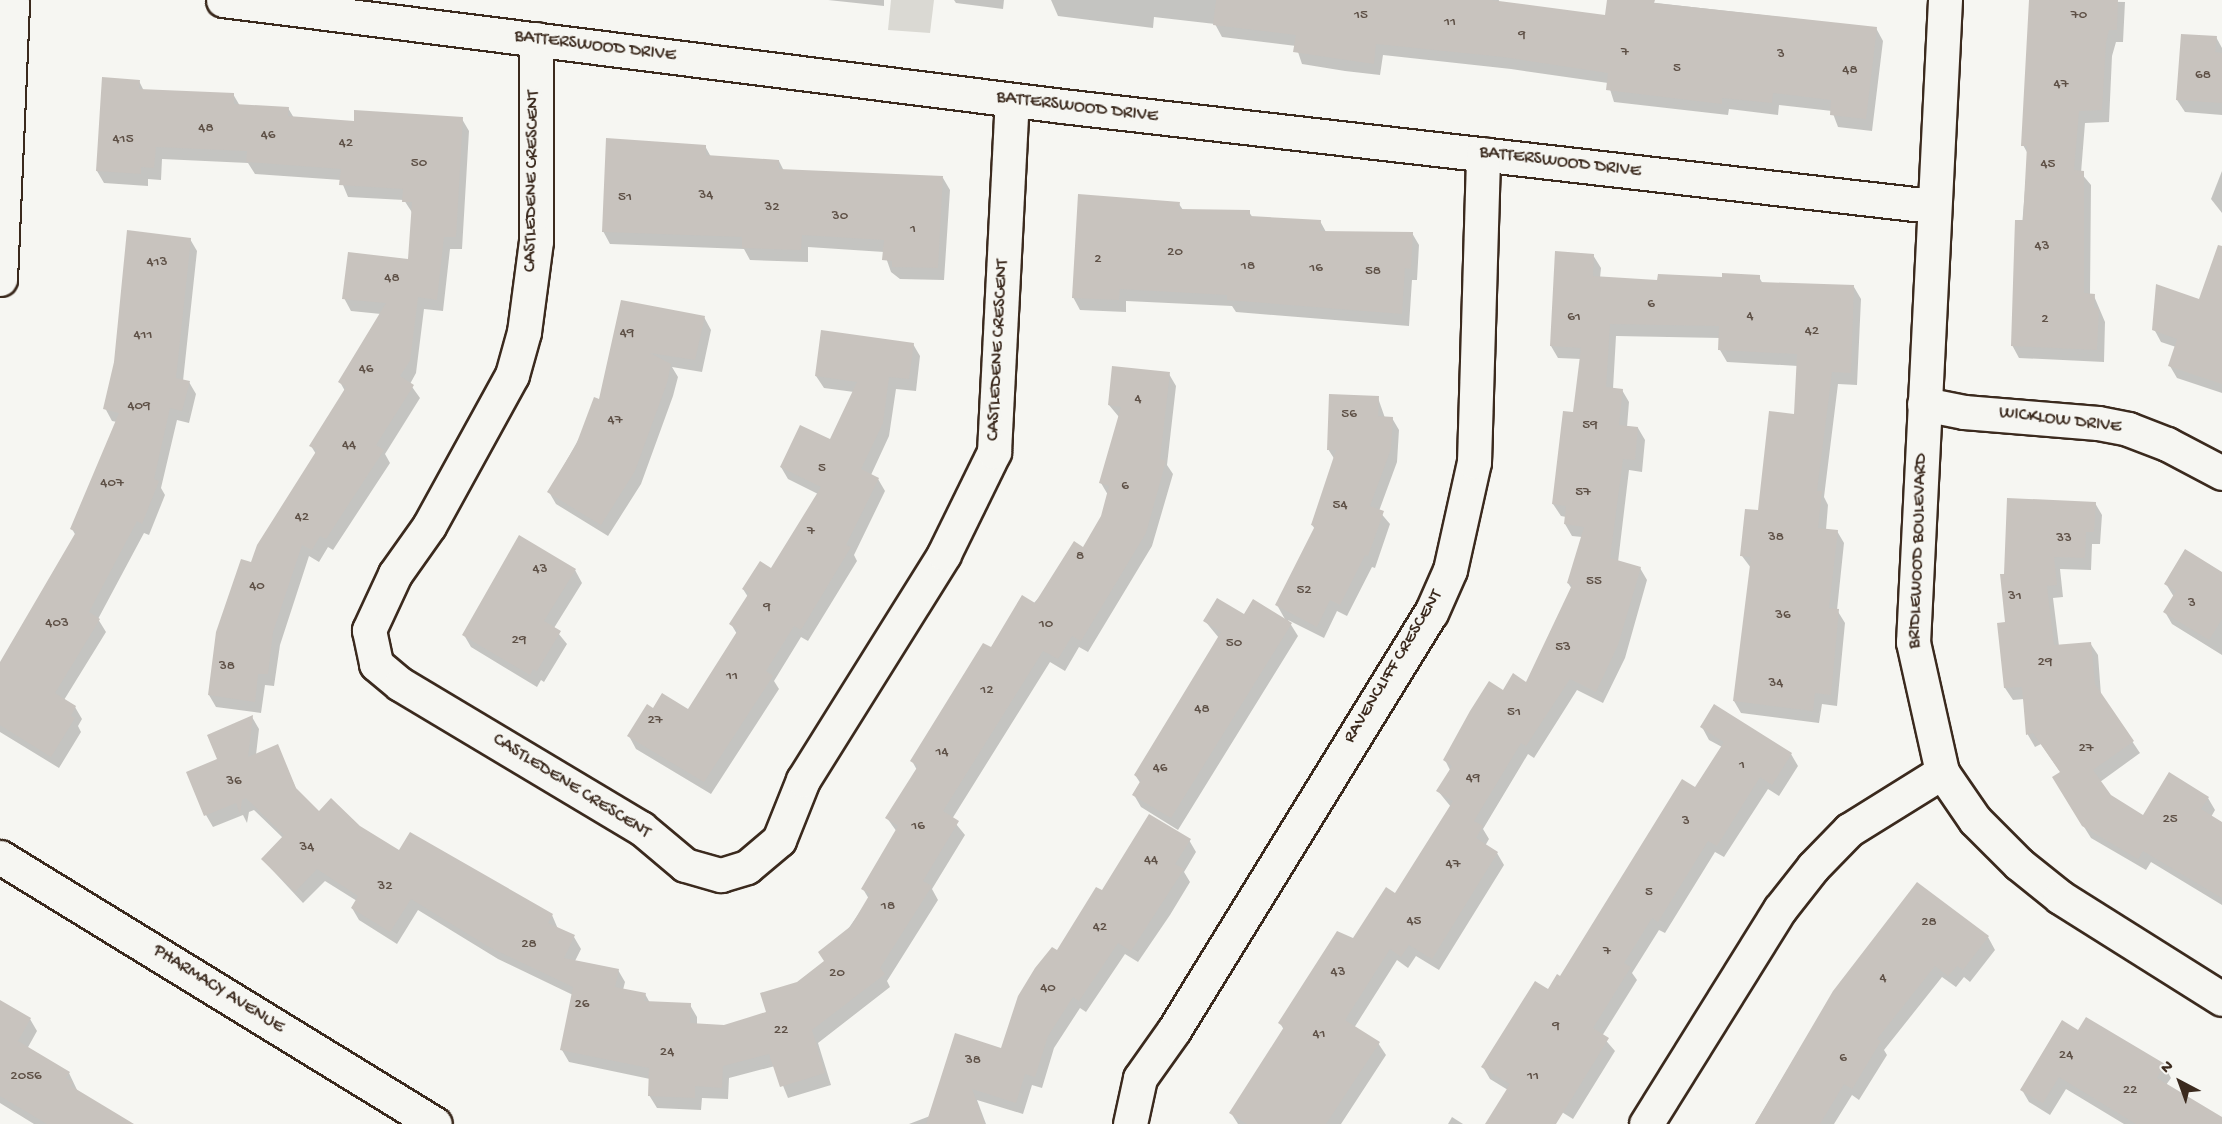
<!DOCTYPE html>
<html>
<head>
<meta charset="utf-8">
<style>
  body { margin:0 }
  #map { position:relative; width:2222px; height:1124px; overflow:hidden; background:#f6f6f2; font-family:"Gochi Hand",sans-serif }
  div>[style] { position:absolute }
  .green>* { inset:0; background:#dad9d3 }
  .shadow>* { inset:0; background:#0003 }
  .building>* { inset:0; background:#c8c3be }
  .roads { filter:drop-shadow(2px 0 #3b2a1e) drop-shadow(-2px 0 #3b2a1e) drop-shadow(0 2px #3b2a1e) drop-shadow(0 -2px #3b2a1e) }
  .minor>* { height:33px; margin:-16.5px; padding:0 16.5px; transform-origin:16.5px; border-radius:16.5px; background:#f6f6f2 }
  span { translate:-50% -50%; white-space:nowrap; text-align:center; line-height:1.15; -webkit-text-stroke:4.5px #f6f6f2; paint-order:stroke }
  .number-label { font-size:15px; color:#5e5046 }
  .number-label span { -webkit-text-stroke-width:0 }
  .street-label { font-size:18px; color:#3b2a1e }
  .north { position:absolute; left:2150px; top:1052px; width:60px; height:60px; -webkit-text-stroke:4px #f6f6f2; paint-order:stroke; rotate:319deg; font-size:16px; font-weight:700; line-height:24px; text-align:center; color:#3b2a1e }
  .north::after { content:''; display:block; margin:auto; width:21px; height:27px; background:#3b2a1e; clip-path:polygon(50% 0,100% 100%,50% 72%,0 100%) }
</style>
</head>
<body>
<div id="map">
  <div class="green">
    <div style="clip-path:polygon(891px 0,934px 0,930px 33px,888px 30px)"></div>
  </div>
  <div class="shadow">
    <div style="clip-path:polygon(828px 0,884px 0,884px 6px)"></div>
    <div style="clip-path:polygon(954px 0,1004px 0,1003px 9px,956px 3px)"></div>
    <div style="clip-path:polygon(1051px 0,1499px 0,1498px 5px,1606px 17px,1608px 0,1630px 0,1876px 28px,1883px 41px,1872px 131px,1838px 127px,1832px 111px,1779px 105px,1778px 115px,1729px 109px,1728px 115px,1614px 102px,1608px 83px,1511px 69px,1383px 55px,1380px 75px,1345px 71px,1302px 64px,1296px 46px,1222px 37px,1215px 24px,1154px 17px,1153px 28px,1058px 16px)"></div>
    <div style="clip-path:polygon(2030px 0,2125px 2px,2123px 42px,2116px 42px,2112px 56px,2109px 122px,2085px 123px,2081px 173px,2091px 185px,2090px 295px,2094px 296px,2105px 322px,2104px 362px,2019px 358px,2012px 345px,2028px 154px,2023px 145px)"></div>
    <div style="clip-path:polygon(2216px 37px,2222px 48px,2222px 115px,2185px 112px,2177px 100px)"></div>
    <div style="clip-path:polygon(139px 81px,144px 91px,233px 94px,240px 106px,288px 108px,294px 118px,355px 122px,462px 119px,469px 131px,462px 249px,450px 249px,443px 311px,424px 309px,416px 373px,410px 384px,420px 398px,385px 454px,390px 463px,333px 550px,328px 547px,319px 562px,309px 556px,280px 645px,274px 686px,265px 685px,261px 713px,216px 707px,209px 695px,252px 564px,316px 454px,311px 446px,345px 391px,340px 382px,381px 314px,351px 311px,344px 298px,410px 261px,413px 214px,404px 200px,348px 197px,341px 180px,255px 174px,248px 163px,162px 159px,161px 180px,148px 179px,148px 186px,104px 183px,97px 171px)"></div>
    <div style="clip-path:polygon(705px 146px,711px 157px,779px 161px,784px 171px,943px 178px,950px 190px,944px 280px,900px 279px,891px 272px,884px 252px,808px 247px,808px 262px,750px 260px,744px 249px,610px 244px,603px 231px)"></div>
    <div style="clip-path:polygon(2222px 171px,2222px 213px,2211px 199px)"></div>
    <div style="clip-path:polygon(1179px 204px,1183px 210px,1249px 212px,1253px 218px,1320px 221px,1326px 232px,1412px 233px,1419px 245px,1417px 280px,1412px 280px,1409px 326px,1236px 312px,1232px 306px,1126px 301px,1126px 312px,1080px 310px,1073px 297px)"></div>
    <div style="clip-path:polygon(190px 239px,197px 251px,183px 381px,189px 382px,196px 394px,189px 423px,177px 420px,161px 488px,165px 495px,149px 535px,144px 533px,98px 619px,106px 632px,64px 700px,75px 707px,82px 719px,78px 726px,81px 732px,59px 768px,0 732px,0 665px,76px 536px,72px 529px,117px 422px,112px 421px,105px 408px)"></div>
    <div style="clip-path:polygon(1593px 255px,1601px 268px,1600px 278px,1659px 282px,1759px 277px,1763px 284px,1854px 287px,1861px 299px,1857px 385px,1838px 384px,1824px 497px,1828px 505px,1826px 530px,1837px 531px,1844px 543px,1837px 610px,1845px 623px,1837px 706px,1822px 704px,1819px 723px,1741px 713px,1734px 701px,1751px 568px,1742px 556px,1795px 415px,1798px 366px,1727px 362px,1720px 350px,1720px 338px,1616px 336px,1613px 389px,1622px 390px,1629px 402px,1627px 427px,1638px 428px,1645px 440px,1642px 472px,1629px 470px,1618px 562px,1640px 568px,1647px 580px,1625px 658px,1603px 703px,1577px 690px,1534px 758px,1528px 754px,1483px 829px,1489px 839px,1485px 846px,1497px 853px,1504px 865px,1439px 970px,1416px 956px,1408px 968px,1397px 960px,1354px 1028px,1378px 1043px,1386px 1055px,1341px 1124px,1238px 1124px,1231px 1113px,1284px 1030px,1280px 1023px,1396px 895px,1451px 807px,1438px 791px,1450px 770px,1445px 760px,1504px 692px,1527px 684px,1572px 589px,1568px 583px,1582px 537px,1572px 536px,1565px 524px,1566px 517px,1561px 516px,1553px 504px,1574px 413px,1581px 359px,1558px 358px,1551px 346px)"></div>
    <div style="clip-path:polygon(2222px 278px,2222px 393px,2177px 378px,2170px 366px,2176px 347px,2161px 342px,2154px 329px,2200px 301px)"></div>
    <div style="clip-path:polygon(622px 301px,704px 317px,711px 330px,702px 372px,672px 367px,678px 377px,673px 396px,641px 484px,608px 536px,556px 504px,549px 492px,600px 401px)"></div>
    <div style="clip-path:polygon(913px 344px,920px 356px,916px 391px,896px 389px,889px 436px,871px 475px,878px 479px,885px 491px,854px 555px,857px 561px,808px 641px,801px 637px,774px 681px,779px 689px,711px 794px,636px 749px,629px 736px,653px 710px,689px 711px,737px 634px,731px 624px,748px 597px,743px 589px,771px 570px,818px 494px,788px 479px,781px 467px,831px 441px,854px 392px,824px 388px,816px 376px)"></div>
    <div style="clip-path:polygon(1169px 374px,1176px 386px,1167px 465px,1173px 474px,1152px 546px,1088px 652px,1079px 647px,1065px 671px,1050px 662px,952px 819px,965px 835px,932px 889px,938px 900px,887px 981px,890px 987px,818px 1043px,831px 1085px,788px 1098px,775px 1066px,729px 1078px,728px 1099px,702px 1098px,701px 1110px,657px 1108px,649px 1095px,650px 1079px,569px 1062px,562px 1050px,573px 995px,498px 959px,418px 910px,397px 944px,359px 920px,352px 908px,357px 901px,325px 881px,303px 903px,263px 860px,283px 838px,254px 810px,249px 812px,247px 823px,243px 815px,213px 827px,206px 815px,219px 760px,252px 717px,259px 729px,256px 755px,277px 746px,298px 793px,319px 813px,359px 827px,399px 852px,552px 915px,558px 929px,574px 937px,581px 949px,575px 961px,618px 970px,625px 982px,623px 990px,645px 994px,650px 1003px,690px 1005px,697px 1017px,697px 1025px,724px 1027px,768px 1013px,825px 962px,869px 899px,863px 889px,897px 832px,887px 818px,917px 770px,912px 761px,992px 649px,1083px 549px,1102px 517px,1108px 495px,1101px 483px,1119px 417px,1109px 405px)"></div>
    <div style="clip-path:polygon(1378px 398px,1385px 418px,1392px 418px,1399px 430px,1397px 462px,1379px 511px,1390px 524px,1375px 568px,1372px 567px,1347px 616px,1337px 611px,1324px 638px,1288px 620px,1298px 636px,1178px 830px,1141px 807px,1134px 795px,1141px 784px,1135px 775px,1219px 638px,1205px 621px,1244px 616px,1286px 621px,1277px 605px,1315px 529px,1312px 525px,1335px 460px,1328px 449px)"></div>
    <div style="clip-path:polygon(2095px 503px,2102px 515px,2100px 544px,2092px 544px,2091px 570px,2060px 569px,2063px 597px,2053px 598px,2059px 646px,2090px 643px,2098px 655px,2101px 695px,2140px 753px,2100px 782px,2109px 796px,2143px 817px,2208px 798px,2215px 810px,2211px 817px,2222px 824px,2222px 905px,2151px 862px,2146px 870px,2091px 838px,2061px 790px,2061px 773px,2041px 744px,2035px 747px,2028px 735px,2024px 699px,2013px 700px,2005px 688px,1999px 624px,2007px 623px,2002px 576px)"></div>
    <div style="clip-path:polygon(575px 570px,582px 583px,554px 628px,567px 644px,544px 682px,541px 680px,537px 687px,471px 647px,464px 635px)"></div>
    <div style="clip-path:polygon(2222px 573px,2222px 655px,2172px 624px,2165px 612px,2174px 597px,2166px 584px)"></div>
    <div style="clip-path:polygon(1702px 727px,1791px 754px,1798px 766px,1779px 796px,1768px 789px,1724px 857px,1715px 852px,1665px 933px,1659px 930px,1632px 973px,1637px 980px,1602px 1036px,1615px 1051px,1573px 1119px,1557px 1109px,1547px 1124px,1487px 1124px,1508px 1090px,1490px 1079px,1483px 1067px,1561px 978px,1695px 789px,1722px 747px,1709px 740px)"></div>
    <div style="clip-path:polygon(1189px 840px,1196px 852px,1184px 872px,1190px 882px,1170px 915px,1138px 962px,1125px 954px,1086px 1012px,1080px 1008px,1054px 1048px,1042px 1088px,1032px 1085px,1023px 1114px,977px 1100px,986px 1124px,909px 1124px,930px 1116px,1002px 1050px,1058px 952px,1103px 892px)"></div>
    <div style="clip-path:polygon(1988px 937px,1995px 950px,1970px 982px,1964px 977px,1956px 987px,1942px 977px,1884px 1050px,1887px 1055px,1859px 1100px,1852px 1095px,1834px 1124px,1755px 1124px,1834px 992px)"></div>
    <div style="clip-path:polygon(0 1001px,30px 1019px,37px 1031px,27px 1049px,69px 1073px,78px 1092px,131px 1124px,34px 1124px,0 1103px)"></div>
    <div style="clip-path:polygon(2078px 1032px,2164px 1065px,2171px 1078px,2166px 1085px,2222px 1124px,2124px 1124px,2066px 1089px,2050px 1115px,2029px 1102px,2022px 1090px)"></div>
    <div style="clip-path:polygon(1452px 1117px,1463px 1124px,1448px 1124px)"></div>
  </div>
  <div class="building">
    <div style="clip-path:polygon(1216px 0,1491px 0,1605px 15px,1607px 0,1655px 0,1654px 3px,1877px 27px,1866px 119px,1830px 115px,1831px 100px,1773px 93px,1772px 103px,1722px 98px,1722px 104px,1606px 90px,1608px 73px,1503px 57px,1376px 44px,1374px 64px,1293px 52px,1296px 35px,1213px 25px)"></div>
    <div style="clip-path:polygon(2029px 0,2118px 0,2117px 30px,2109px 30px,2106px 43px,2102px 110px,2079px 111px,2074px 170px,2084px 171px,2084px 293px,2095px 294px,2094px 308px,2099px 308px,2097px 350px,2011px 346px,2015px 220px,2023px 220px,2027px 146px,2021px 146px)"></div>
    <div style="clip-path:polygon(2181px 34px,2217px 36px,2215px 52px,2222px 53px,2222px 103px,2176px 100px)"></div>
    <div style="clip-path:polygon(102px 77px,140px 80px,139px 89px,234px 93px,234px 104px,289px 107px,288px 116px,354px 121px,354px 110px,463px 117px,456px 237px,444px 237px,437px 300px,418px 297px,410px 361px,400px 376px,414px 385px,376px 445px,384px 450px,326px 539px,320px 536px,312px 550px,302px 545px,273px 632px,268px 674px,258px 674px,255px 702px,208px 695px,216px 632px,241px 559px,251px 562px,257px 545px,317px 450px,309px 446px,346px 387px,338px 382px,386px 303px,342px 299px,348px 252px,408px 259px,412px 202px,402px 202px,403px 189px,339px 185px,341px 169px,246px 162px,247px 151px,156px 147px,154px 168px,141px 167px,141px 174px,96px 171px)"></div>
    <div style="clip-path:polygon(606px 138px,706px 145px,706px 155px,779px 160px,779px 169px,943px 176px,938px 268px,892px 267px,892px 261px,882px 260px,884px 240px,802px 235px,801px 250px,742px 248px,742px 237px,602px 232px)"></div>
    <div style="clip-path:polygon(1078px 194px,1180px 202px,1179px 209px,1250px 210px,1250px 216px,1321px 220px,1320px 231px,1413px 232px,1411px 269px,1405px 268px,1402px 314px,1227px 300px,1227px 295px,1120px 289px,1119px 300px,1072px 298px)"></div>
    <div style="clip-path:polygon(127px 230px,191px 238px,176px 378px,190px 381px,182px 411px,170px 408px,154px 479px,159px 481px,142px 524px,137px 521px,89px 612px,100px 619px,55px 693px,76px 706px,71px 716px,75px 718px,51px 757px,0 725px,0 662px,76px 532px,70px 529px,119px 413px,103px 409px,114px 362px)"></div>
    <div style="clip-path:polygon(2218px 245px,2222px 246px,2222px 384px,2168px 366px,2177px 339px,2152px 330px,2156px 284px,2199px 299px)"></div>
    <div style="clip-path:polygon(1555px 251px,1594px 254px,1593px 276px,1657px 280px,1658px 274px,1722px 277px,1722px 273px,1760px 275px,1760px 282px,1854px 285px,1851px 373px,1832px 372px,1817px 491px,1822px 491px,1818px 528px,1838px 530px,1829px 608px,1839px 609px,1831px 695px,1815px 693px,1813px 711px,1733px 701px,1751px 557px,1740px 556px,1745px 509px,1758px 510px,1769px 411px,1794px 414px,1797px 354px,1718px 350px,1719px 326px,1610px 324px,1606px 387px,1623px 389px,1619px 425px,1638px 427px,1635px 460px,1623px 459px,1610px 558px,1641px 567px,1618px 645px,1596px 692px,1570px 679px,1526px 746px,1521px 743px,1474px 821px,1483px 826px,1476px 838px,1498px 852px,1432px 959px,1409px 945px,1401px 957px,1390px 949px,1345px 1020px,1380px 1042px,1326px 1124px,1247px 1124px,1229px 1113px,1284px 1027px,1278px 1023px,1337px 931px,1353px 938px,1386px 887px,1395px 893px,1453px 801px,1436px 791px,1452px 766px,1443px 760px,1470px 711px,1489px 681px,1503px 690px,1513px 673px,1526px 682px,1572px 585px,1567px 583px,1584px 527px,1564px 524px,1566px 506px,1552px 504px,1563px 411px,1573px 412px,1581px 348px,1550px 346px)"></div>
    <div style="clip-path:polygon(621px 300px,705px 316px,695px 360px,650px 353px,671px 364px,667px 383px,635px 471px,601px 525px,547px 492px,576px 445px,594px 397px,599px 399px)"></div>
    <div style="clip-path:polygon(821px 330px,914px 343px,909px 379px,889px 377px,883px 423px,861px 469px,879px 478px,846px 545px,851px 547px,801px 630px,794px 626px,766px 671px,773px 676px,704px 782px,627px 736px,647px 704px,653px 708px,662px 693px,688px 709px,738px 630px,729px 624px,749px 593px,742px 589px,760px 561px,771px 568px,821px 487px,780px 467px,800px 425px,830px 439px,857px 382px,815px 376px)"></div>
    <div style="clip-path:polygon(1112px 366px,1170px 372px,1160px 459px,1166px 461px,1146px 533px,1081px 641px,1072px 636px,1058px 659px,1043px 651px,943px 811px,959px 821px,923px 881px,932px 886px,880px 968px,885px 974px,812px 1030px,825px 1073px,780px 1087px,769px 1054px,723px 1066px,722px 1088px,695px 1086px,695px 1098px,648px 1096px,649px 1068px,560px 1050px,573px 987px,489px 947px,411px 899px,390px 932px,351px 908px,358px 896px,317px 869px,295px 892px,261px 859px,284px 835px,246px 798px,242px 800px,240px 814px,236px 803px,204px 816px,186px 772px,217px 759px,207px 735px,253px 715px,248px 757px,278px 744px,296px 788px,319px 811px,331px 798px,360px 826px,399px 850px,410px 832px,553px 914px,548px 923px,575px 935px,564px 958px,619px 969px,615px 987px,646px 993px,644px 1001px,691px 1003px,690px 1023px,724px 1025px,766px 1012px,760px 993px,797px 982px,824px 961px,818px 952px,851px 926px,870px 894px,861px 889px,898px 826px,885px 818px,918px 766px,910px 761px,983px 643px,991px 647px,1022px 595px,1035px 603px,1074px 541px,1083px 547px,1101px 516px,1109px 486px,1099px 483px,1121px 407px,1108px 405px)"></div>
    <div style="clip-path:polygon(1329px 394px,1379px 396px,1378px 416px,1393px 417px,1391px 449px,1370px 506px,1384px 511px,1368px 556px,1365px 555px,1340px 605px,1330px 600px,1317px 627px,1275px 605px,1315px 526px,1311px 525px,1336px 450px,1327px 450px)"></div>
    <div style="clip-path:polygon(2007px 498px,2096px 502px,2094px 532px,2086px 532px,2085px 558px,2054px 557px,2057px 585px,2047px 586px,2054px 645px,2091px 642px,2095px 684px,2134px 741px,2093px 770px,2111px 795px,2143px 815px,2169px 772px,2209px 797px,2201px 809px,2222px 822px,2222px 898px,2143px 851px,2138px 859px,2082px 826px,2052px 777px,2060px 772px,2033px 733px,2026px 735px,2022px 687px,2004px 688px,1997px 623px,2005px 622px,2000px 574px,2004px 574px)"></div>
    <div style="clip-path:polygon(519px 535px,576px 569px,544px 621px,561px 631px,537px 671px,533px 669px,530px 675px,462px 635px)"></div>
    <div style="clip-path:polygon(2185px 549px,2222px 572px,2222px 619px,2209px 640px,2163px 612px,2176px 591px,2164px 584px)"></div>
    <div style="clip-path:polygon(1217px 598px,1244px 614px,1253px 599px,1292px 623px,1171px 818px,1132px 795px,1141px 780px,1134px 775px,1221px 632px,1203px 621px)"></div>
    <div style="clip-path:polygon(1714px 704px,1792px 753px,1772px 785px,1760px 777px,1717px 846px,1708px 841px,1658px 922px,1652px 918px,1624px 963px,1631px 967px,1593px 1028px,1609px 1038px,1556px 1124px,1485px 1124px,1510px 1084px,1481px 1067px,1535px 981px,1548px 989px,1557px 974px,1560px 976px,1682px 779px,1695px 787px,1724px 742px,1700px 727px)"></div>
    <div style="clip-path:polygon(1149px 814px,1191px 839px,1175px 864px,1184px 869px,1131px 951px,1118px 943px,1079px 1001px,1073px 997px,1048px 1036px,1035px 1077px,1025px 1074px,1016px 1103px,972px 1089px,985px 1124px,926px 1124px,955px 1033px,1001px 1048px,1018px 996px,1035px 968px,1052px 947px,1057px 950px,1096px 887px,1102px 890px)"></div>
    <div style="clip-path:polygon(1917px 882px,1989px 936px,1963px 970px,1957px 966px,1948px 976px,1935px 966px,1877px 1039px,1881px 1041px,1852px 1089px,1844px 1084px,1820px 1124px,1755px 1124px,1833px 991px)"></div>
    <div style="clip-path:polygon(0 1000px,31px 1018px,18px 1041px,70px 1072px,66px 1078px,73px 1082px,71px 1086px,134px 1124px,47px 1124px,0 1096px)"></div>
    <div style="clip-path:polygon(2086px 1017px,2165px 1064px,2157px 1078px,2222px 1117px,2222px 1124px,2136px 1124px,2059px 1077px,2043px 1103px,2020px 1090px,2062px 1020px,2078px 1030px)"></div>
  </div>
  <div class="roads">
    <div class="minor">
      <div style="left:223px;top:0;width:846px;rotate:7.2deg"></div>
      <div style="left:1062px;top:106px;width:876px;rotate:6.56deg"></div>
      <div style="left:1945px;top:0;width:643px;rotate:92.85deg"></div>
      <div style="left:1913px;top:642px;width:133px;rotate:77.4deg"></div>
      <div style="left:1942px;top:772px;width:58px;rotate:55.5deg"></div>
      <div style="left:1975px;top:820px;width:62px;rotate:45deg"></div>
      <div style="left:2019px;top:864px;width:53px;rotate:38.8deg"></div>
      <div style="left:2060px;top:897px;width:191px;rotate:32.2deg"></div>
      <div style="left:536px;top:39px;width:202px;rotate:90deg"></div>
      <div style="left:536px;top:241px;width:92px;rotate:97.5deg"></div>
      <div style="left:524px;top:332px;width:45px;rotate:105.6deg"></div>
      <div style="left:512px;top:375px;width:172px;rotate:118.8deg"></div>
      <div style="left:429px;top:526px;width:59px;rotate:125.3deg"></div>
      <div style="left:395px;top:574px;width:62px;rotate:114.9deg"></div>
      <div style="left:369px;top:630px;width:35px;rotate:78deg"></div>
      <div style="left:376px;top:664px;width:31px;rotate:40deg"></div>
      <div style="left:400px;top:684px;width:281px;rotate:30.9deg"></div>
      <div style="left:641px;top:828px;width:57px;rotate:40.1deg"></div>
      <div style="left:685px;top:865px;width:37px;rotate:16deg"></div>
      <div style="left:721px;top:875px;width:27px;rotate:-17deg"></div>
      <div style="left:747px;top:867px;width:42px;rotate:-40.2deg"></div>
      <div style="left:779px;top:840px;width:65px;rotate:-68.2deg"></div>
      <div style="left:803px;top:780px;width:266px;rotate:-58deg"></div>
      <div style="left:944px;top:554px;width:114px;rotate:-63.9deg"></div>
      <div style="left:994px;top:452px;width:352px;rotate:-87.1deg"></div>
      <div style="left:0;top:279px;width:279px;rotate:-87.5deg"></div>
      <div style="left:1924px;top:404px;width:41px;rotate:11.3deg"></div>
      <div style="left:1964px;top:412px;width:134px;rotate:4.7deg"></div>
      <div style="left:2098px;top:423px;width:31px;rotate:11deg"></div>
      <div style="left:2128px;top:429px;width:42px;rotate:21deg"></div>
      <div style="left:2167px;top:444px;width:62px;rotate:27.8deg"></div>
      <div style="left:0;top:857px;width:510px;rotate:31.54deg"></div>
      <div style="left:1130px;top:1124px;width:47px;rotate:-77.7deg"></div>
      <div style="left:1140px;top:1078px;width:59px;rotate:-54.7deg"></div>
      <div style="left:1174px;top:1030px;width:490px;rotate:-58.4deg"></div>
      <div style="left:1431px;top:613px;width:47px;rotate:-66.2deg"></div>
      <div style="left:1450px;top:570px;width:111px;rotate:-77.5deg"></div>
      <div style="left:1474px;top:462px;width:308px;rotate:-88.3deg"></div>
      <div style="left:1646px;top:1124px;width:253px;rotate:-58.1deg"></div>
      <div style="left:1780px;top:909px;width:53px;rotate:-51.8deg"></div>
      <div style="left:1813px;top:867px;width:52px;rotate:-45.8deg"></div>
      <div style="left:1849px;top:830px;width:110px;rotate:-31.9deg"></div>
    </div>
  </div>
  <div class="number-label">
    <span style="left:1361px;top:16px">15</span>
    <span style="left:2079px;top:16px">70</span>
    <span style="left:1450px;top:23px">11</span>
    <span style="left:1522px;top:36px">9</span>
    <span style="left:1625px;top:53px">7</span>
    <span style="left:1781px;top:55px">3</span>
    <span style="left:1677px;top:69px">5</span>
    <span style="left:1850px;top:71px">48</span>
    <span style="left:2203px;top:76px">68</span>
    <span style="left:2061px;top:85px">47</span>
    <span style="left:206px;top:129px">48</span>
    <span style="left:268px;top:136px">46</span>
    <span style="left:123px;top:140px">415</span>
    <span style="left:346px;top:144px">42</span>
    <span style="left:419px;top:164px">50</span>
    <span style="left:2048px;top:165px">45</span>
    <span style="left:706px;top:196px">34</span>
    <span style="left:625px;top:198px">51</span>
    <span style="left:772px;top:208px">32</span>
    <span style="left:840px;top:217px">30</span>
    <span style="left:913px;top:230px">1</span>
    <span style="left:2042px;top:247px">43</span>
    <span style="left:1175px;top:253px">20</span>
    <span style="left:1098px;top:260px">2</span>
    <span style="left:157px;top:263px">413</span>
    <span style="left:1248px;top:267px">18</span>
    <span style="left:1316px;top:269px">16</span>
    <span style="left:1373px;top:272px">58</span>
    <span style="left:392px;top:279px">48</span>
    <span style="left:1651px;top:305px">6</span>
    <span style="left:1750px;top:317px">4</span>
    <span style="left:1574px;top:318px">61</span>
    <span style="left:2045px;top:320px">2</span>
    <span style="left:1812px;top:332px">42</span>
    <span style="left:627px;top:334px">49</span>
    <span style="left:143px;top:336px">411</span>
    <span style="left:366px;top:370px">46</span>
    <span style="left:1138px;top:400px">4</span>
    <span style="left:139px;top:407px">409</span>
    <span style="left:1349px;top:415px">56</span>
    <span style="left:615px;top:421px">47</span>
    <span style="left:1590px;top:426px">59</span>
    <span style="left:349px;top:446px">44</span>
    <span style="left:822px;top:469px">5</span>
    <span style="left:112px;top:484px">407</span>
    <span style="left:1125px;top:487px">6</span>
    <span style="left:1583px;top:493px">57</span>
    <span style="left:1340px;top:506px">54</span>
    <span style="left:302px;top:518px">42</span>
    <span style="left:811px;top:532px">7</span>
    <span style="left:1776px;top:538px">38</span>
    <span style="left:2064px;top:539px">33</span>
    <span style="left:1080px;top:557px">8</span>
    <span style="left:540px;top:570px">43</span>
    <span style="left:1594px;top:582px">55</span>
    <span style="left:257px;top:587px">40</span>
    <span style="left:1304px;top:591px">52</span>
    <span style="left:2015px;top:597px">31</span>
    <span style="left:2192px;top:604px">3</span>
    <span style="left:767px;top:608px">9</span>
    <span style="left:1783px;top:616px">36</span>
    <span style="left:57px;top:624px">403</span>
    <span style="left:1046px;top:625px">10</span>
    <span style="left:519px;top:641px">29</span>
    <span style="left:1234px;top:644px">50</span>
    <span style="left:1563px;top:648px">53</span>
    <span style="left:2045px;top:663px">29</span>
    <span style="left:227px;top:667px">38</span>
    <span style="left:732px;top:677px">11</span>
    <span style="left:1776px;top:684px">34</span>
    <span style="left:987px;top:691px">12</span>
    <span style="left:1202px;top:710px">48</span>
    <span style="left:1514px;top:713px">51</span>
    <span style="left:655px;top:721px">27</span>
    <span style="left:2086px;top:749px">27</span>
    <span style="left:942px;top:753px">14</span>
    <span style="left:1742px;top:766px">1</span>
    <span style="left:1160px;top:769px">46</span>
    <span style="left:1473px;top:779px">49</span>
    <span style="left:234px;top:782px">36</span>
    <span style="left:2170px;top:820px">25</span>
    <span style="left:1686px;top:822px">3</span>
    <span style="left:918px;top:827px">16</span>
    <span style="left:307px;top:848px">34</span>
    <span style="left:1151px;top:861px">44</span>
    <span style="left:1453px;top:865px">47</span>
    <span style="left:385px;top:887px">32</span>
    <span style="left:1649px;top:893px">5</span>
    <span style="left:888px;top:907px">18</span>
    <span style="left:1414px;top:922px">45</span>
    <span style="left:1929px;top:923px">28</span>
    <span style="left:1100px;top:928px">42</span>
    <span style="left:529px;top:945px">28</span>
    <span style="left:1607px;top:952px">7</span>
    <span style="left:1338px;top:973px">43</span>
    <span style="left:837px;top:974px">20</span>
    <span style="left:1883px;top:979px">4</span>
    <span style="left:1048px;top:989px">40</span>
    <span style="left:582px;top:1005px">26</span>
    <span style="left:1556px;top:1027px">9</span>
    <span style="left:781px;top:1031px">22</span>
    <span style="left:1319px;top:1035px">41</span>
    <span style="left:667px;top:1053px">24</span>
    <span style="left:2066px;top:1056px">24</span>
    <span style="left:1843px;top:1059px">6</span>
    <span style="left:973px;top:1061px">38</span>
    <span style="left:26px;top:1077px">2056</span>
    <span style="left:1533px;top:1077px">11</span>
    <span style="left:2130px;top:1091px">22</span>
  </div>
  <div class="street-label">
    <span style="left:595px;top:47px;rotate:7deg">BATTERSWOOD DRIVE</span>
    <span style="left:1077px;top:108px;rotate:7deg">BATTERSWOOD DRIVE</span>
    <span style="left:1560px;top:163px;rotate:7deg">BATTERSWOOD DRIVE</span>
    <span style="left:533px;top:181px;rotate:-89deg">CASTLEDENE CRESCENT</span>
    <span style="left:999px;top:350px;rotate:-87deg">CASTLEDENE CRESCENT</span>
    <span style="left:2060px;top:421px;rotate:7deg">WICKLOW DRIVE</span>
    <span style="left:1919px;top:551px;rotate:-88deg">BRIDLEWOOD BOULEVARD</span>
    <span style="left:1394px;top:667px;rotate:-59deg">RAVENCLIFF CRESCENT</span>
    <span style="left:571px;top:787px;rotate:32deg">CASTLEDENE CRESCENT</span>
    <span style="left:218px;top:990px;rotate:32deg">PHARMACY AVENUE</span>
  </div>
  <div class="north">N</div>
</div>
</body>
</html>
